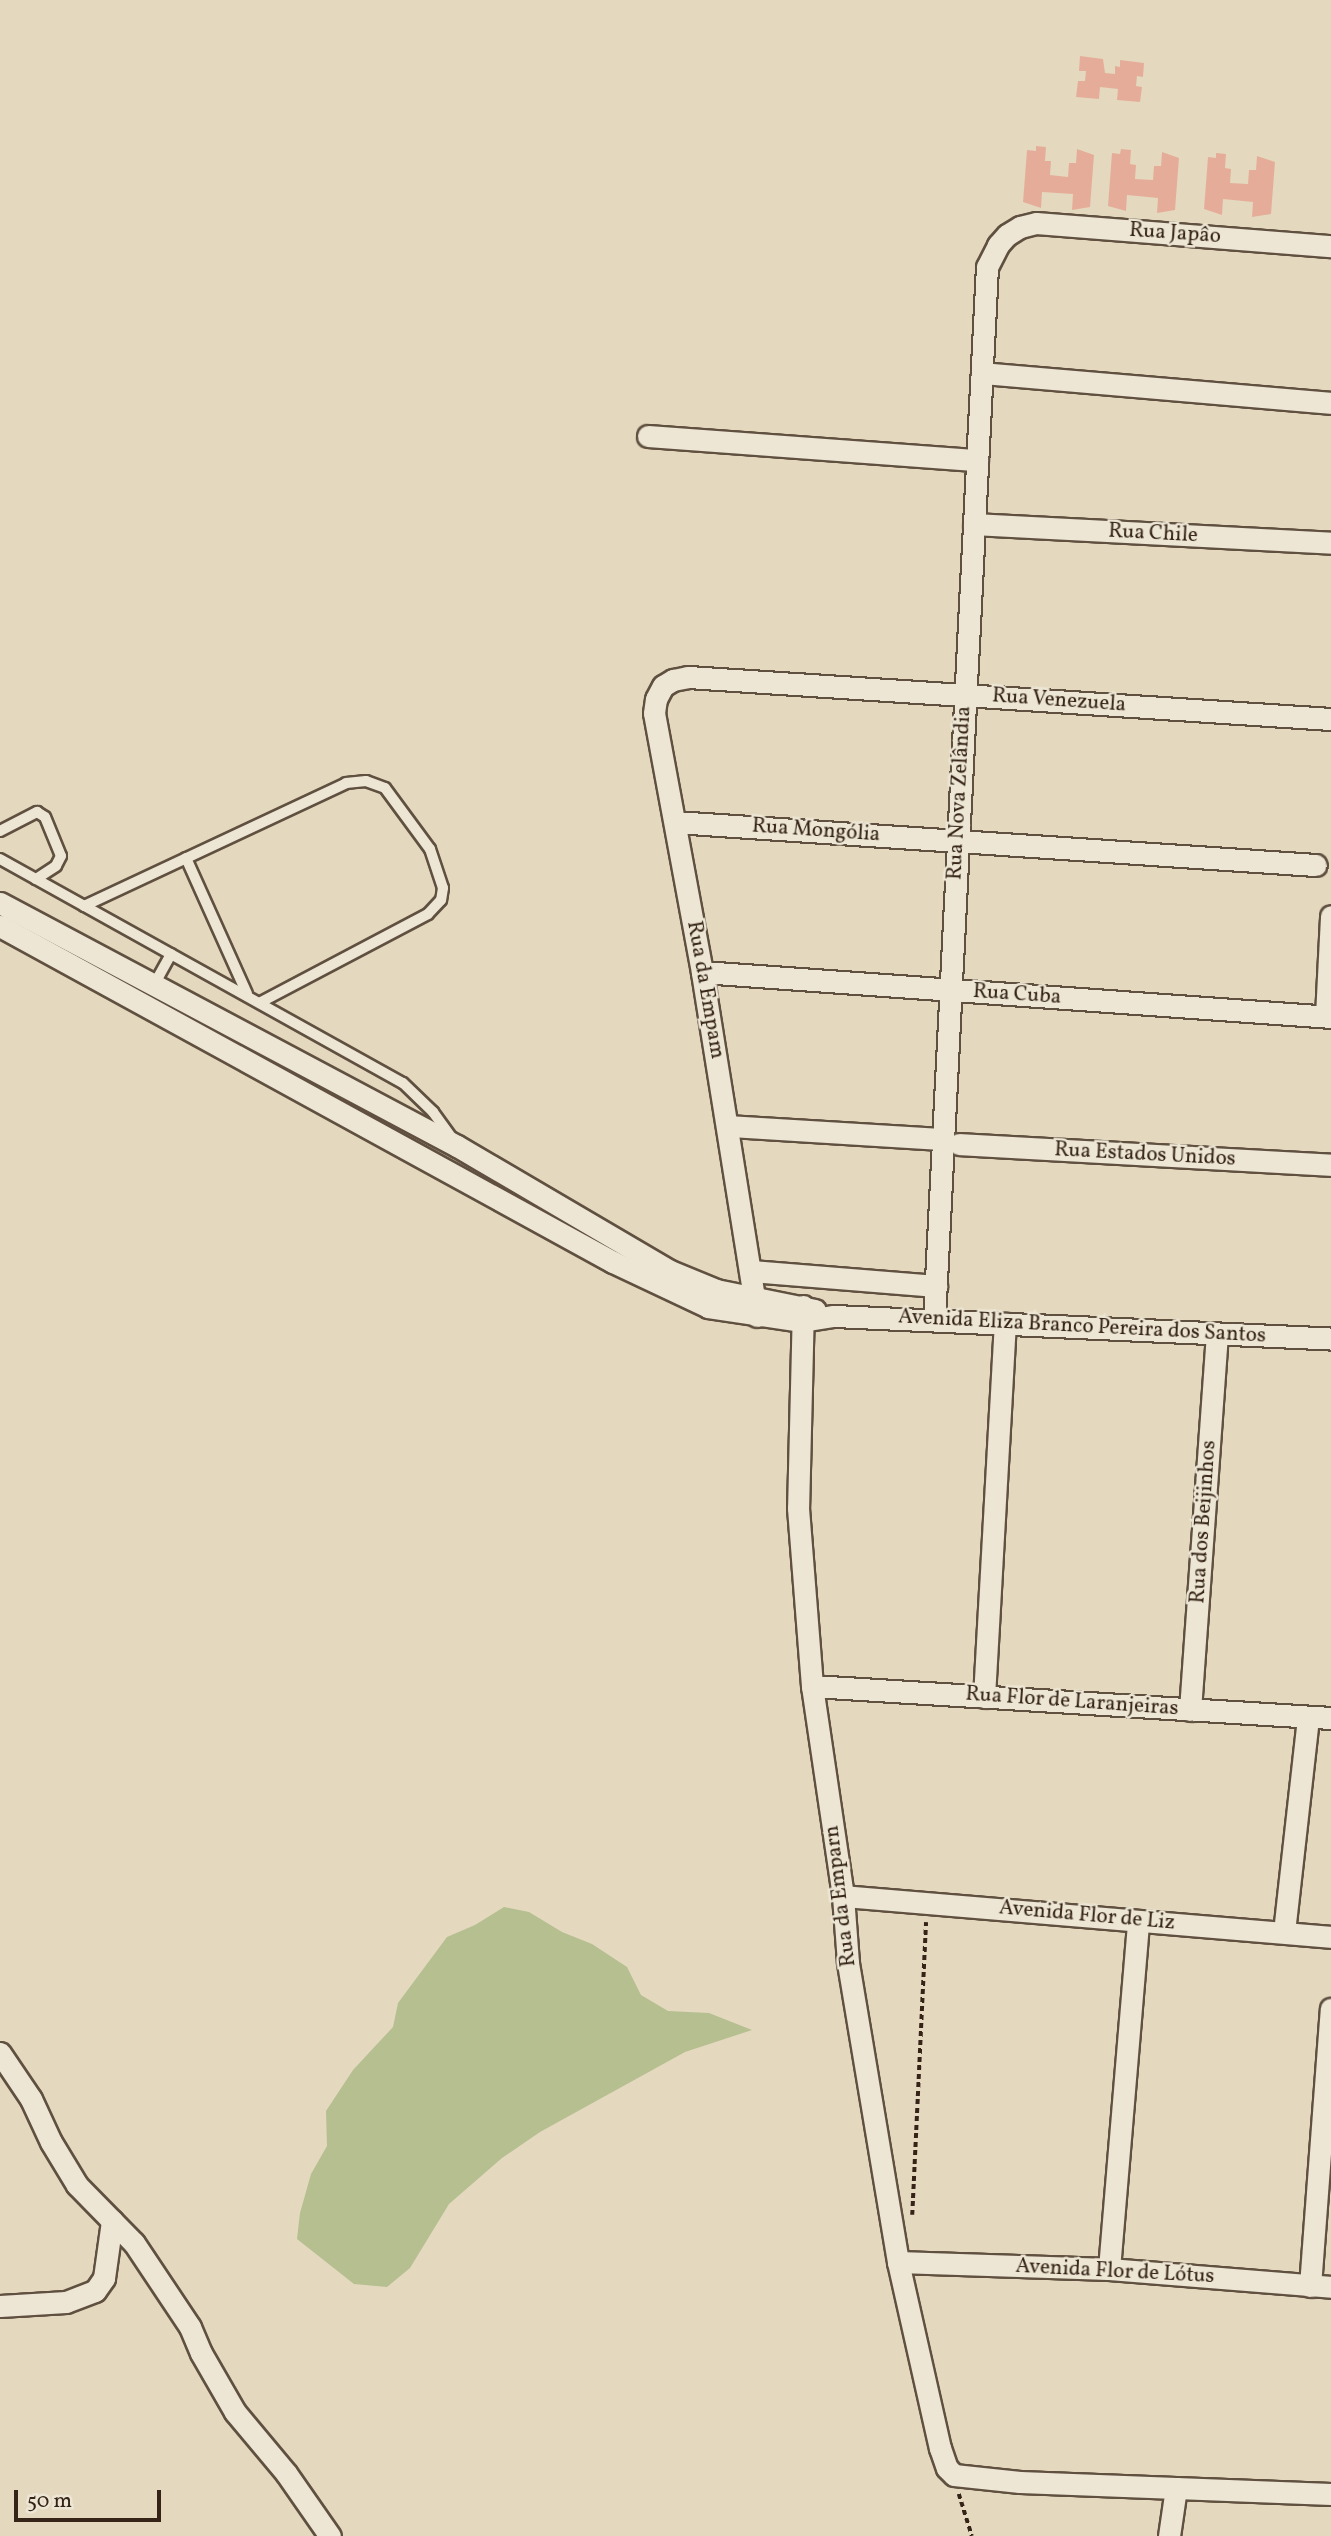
<!DOCTYPE html>
<html>
<head>
<meta charset="utf-8">
<style>
  body { margin:0 }
  #map { position:relative; width:1331px; height:2536px; overflow:hidden; background:#e4d9be; font-family:Vollkorn,serif }
  div>[style] { position:absolute }
  .green>* { inset:0; background:#b5bf90 }
  .building>* { inset:0; background:#e5ad99 }
  .path>* { height:3.5px; margin-top:-1.75px; transform-origin:0; background:repeating-linear-gradient(90deg,#342316 0 5px,transparent 0 8.5px) }
  .roads { filter:drop-shadow(2px 0 #605040) drop-shadow(-2px 0 #605040) drop-shadow(0 2px #605040) drop-shadow(0 -2px #605040) }
  .lane>* { height:10px; margin:-5px; padding:0 5px; transform-origin:5px; border-radius:5px; background:#ede6d5 }
  .street>* { height:21px; margin:-10.5px; padding:0 10.5px; transform-origin:10.5px; border-radius:10.5px; background:#ede6d5 }
  span { translate:-50% -50%; white-space:nowrap; text-align:center; line-height:1.15; -webkit-text-stroke:5px #ede6d5; paint-order:stroke }
  .street-label { font-size:21px; color:#342316 }
  .scale { position:absolute; left:14px; top:2490px; width:147px; height:32px; box-sizing:border-box; border:4px solid #342316; border-top:0; padding-left:9px; font-size:21px; line-height:24px; white-space:nowrap; color:#342316; -webkit-text-stroke:5px #ede6d5; paint-order:stroke }
</style>
</head>
<body>
<div id="map">
  <div class="green">
    <div style="clip-path:polygon(504px 1907px,529px 1912px,562px 1932px,592px 1944px,627px 1967px,641px 1995px,668px 2011px,709px 2013px,752px 2030px,685px 2052px,540px 2132px,502px 2158px,449px 2204px,410px 2268px,387px 2287px,354px 2284px,297px 2239px,300px 2213px,311px 2174px,327px 2146px,326px 2111px,353px 2070px,393px 2027px,398px 2003px,447px 1937px,475px 1925px)"></div>
  </div>
  <div class="building">
    <div style="clip-path:polygon(1080px 56px,1103px 59px,1105px 73px,1115px 74px,1115px 66px,1120px 67px,1120px 60px,1144px 63px,1143px 77px,1137px 76px,1136px 86px,1142px 87px,1140px 102px,1117px 100px,1118px 89px,1100px 87px,1099px 99px,1076px 97px,1078px 81px,1085px 81px,1086px 71px,1079px 71px)"></div>
    <div style="clip-path:polygon(1036px 146px,1046px 147px,1045px 161px,1051px 161px,1050px 175px,1068px 177px,1069px 163px,1076px 163px,1077px 149px,1094px 155px,1090px 207px,1072px 210px,1073px 194px,1042px 192px,1041px 208px,1023px 202px,1027px 150px,1036px 151px)"></div>
    <div style="clip-path:polygon(1121px 149px,1131px 150px,1130px 164px,1136px 165px,1135px 179px,1153px 180px,1154px 166px,1161px 166px,1162px 152px,1179px 158px,1175px 210px,1157px 213px,1158px 198px,1127px 195px,1126px 211px,1108px 206px,1112px 153px,1120px 154px)"></div>
    <div style="clip-path:polygon(1216px 153px,1226px 154px,1225px 168px,1231px 169px,1230px 183px,1248px 184px,1249px 170px,1256px 170px,1257px 156px,1275px 162px,1271px 214px,1252px 217px,1253px 202px,1223px 199px,1222px 215px,1204px 209px,1208px 157px,1216px 158px)"></div>
  </div>
  <div class="path">
    <div style="left:912px;top:2215px;width:293px;rotate:-87.3deg"></div>
    <div style="left:959px;top:2494px;width:44px;rotate:72.8deg"></div>
  </div>
  <div class="roads">
    <div class="lane">
      <div style="left:0;top:831px;width:42px;rotate:-27.2deg"></div>
      <div style="left:37px;top:812px;width:9px;rotate:32deg"></div>
      <div style="left:45px;top:817px;width:42px;rotate:67.7deg"></div>
      <div style="left:61px;top:856px;width:11px;rotate:117deg"></div>
      <div style="left:56px;top:866px;width:24px;rotate:147deg"></div>
      <div style="left:186px;top:858px;width:149px;rotate:65.8deg"></div>
      <div style="left:0;top:859px;width:461px;rotate:29.1deg"></div>
      <div style="left:403px;top:1083px;width:42px;rotate:44deg"></div>
      <div style="left:433px;top:1112px;width:32px;rotate:54deg"></div>
      <div style="left:84px;top:906px;width:289px;rotate:-25.1deg"></div>
      <div style="left:346px;top:783px;width:20px;rotate:-6deg"></div>
      <div style="left:366px;top:781px;width:20px;rotate:20deg"></div>
      <div style="left:385px;top:788px;width:76px;rotate:53.6deg"></div>
      <div style="left:430px;top:849px;width:41px;rotate:71.6deg"></div>
      <div style="left:443px;top:888px;width:12px;rotate:99deg"></div>
      <div style="left:441px;top:900px;width:19px;rotate:133deg"></div>
      <div style="left:428px;top:914px;width:189px;rotate:152.2deg"></div>
      <div style="left:155px;top:983px;width:33px;rotate:-61deg"></div>
    </div>
    <div class="street">
      <div style="left:982px;top:373px;width:350px;rotate:4.9deg"></div>
      <div style="left:648px;top:436px;width:330px;rotate:4.2deg"></div>
      <div style="left:974px;top:524px;width:358px;rotate:3deg"></div>
      <div style="left:675px;top:822px;width:642px;rotate:3.84deg"></div>
      <div style="left:0;top:903px;width:518px;rotate:28deg"></div>
      <div style="left:457px;top:1146px;width:247px;rotate:30.4deg"></div>
      <div style="left:670px;top:1271px;width:50px;rotate:22.4deg"></div>
      <div style="left:716px;top:1290px;width:101px;rotate:11.4deg"></div>
      <div style="left:0;top:926px;width:699px;rotate:28.73deg"></div>
      <div style="left:613px;top:1262px;width:105px;rotate:25.3deg"></div>
      <div style="left:708px;top:1307px;width:95px;rotate:8.5deg"></div>
      <div style="left:802px;top:1321px;width:32px;rotate:-9deg"></div>
      <div style="left:834px;top:1316px;width:498px;rotate:2.6deg"></div>
      <div style="left:702px;top:972px;width:631px;rotate:4.09deg"></div>
      <div style="left:1326px;top:1016px;width:100px;rotate:-87.1deg"></div>
      <div style="left:729px;top:1126px;width:214px;rotate:3.5deg"></div>
      <div style="left:959px;top:1144px;width:373px;rotate:3.2deg"></div>
      <div style="left:751px;top:1271px;width:186px;rotate:4.6deg"></div>
      <div style="left:803px;top:1306px;width:202px;rotate:91.4deg"></div>
      <div style="left:798px;top:1508px;width:179px;rotate:85.5deg"></div>
      <div style="left:812px;top:1686px;width:212px;rotate:81.6deg"></div>
      <div style="left:843px;top:1896px;width:67px;rotate:85.7deg"></div>
      <div style="left:848px;top:1963px;width:303px;rotate:80.5deg"></div>
      <div style="left:898px;top:2262px;width:191px;rotate:77.3deg"></div>
      <div style="left:940px;top:2448px;width:21px;rotate:71deg"></div>
      <div style="left:947px;top:2468px;width:10px;rotate:45deg"></div>
      <div style="left:954px;top:2475px;width:66px;rotate:6.1deg"></div>
      <div style="left:1020px;top:2482px;width:156px;rotate:2.2deg"></div>
      <div style="left:1176px;top:2488px;width:49px;rotate:98.3deg"></div>
      <div style="left:757px;top:1316px;width:348px;rotate:-99.1deg"></div>
      <div style="left:702px;top:972px;width:263px;rotate:-100.5deg"></div>
      <div style="left:654px;top:713px;width:14px;rotate:-82deg"></div>
      <div style="left:656px;top:699px;width:15px;rotate:-62deg"></div>
      <div style="left:663px;top:686px;width:12px;rotate:-31deg"></div>
      <div style="left:673px;top:680px;width:15px;rotate:-11deg"></div>
      <div style="left:688px;top:677px;width:644px;rotate:3.74deg"></div>
      <div style="left:934px;top:1320px;width:1054px;rotate:-87.12deg"></div>
      <div style="left:987px;top:267px;width:25px;rotate:-63deg"></div>
      <div style="left:998px;top:245px;width:13px;rotate:-48deg"></div>
      <div style="left:1007px;top:235px;width:15px;rotate:-32deg"></div>
      <div style="left:1020px;top:227px;width:16px;rotate:-14deg"></div>
      <div style="left:1036px;top:223px;width:296px;rotate:4.5deg"></div>
      <div style="left:812px;top:1686px;width:520px;rotate:3.53deg"></div>
      <div style="left:984px;top:1697px;width:374px;rotate:-86.8deg"></div>
      <div style="left:1190px;top:1710px;width:377px;rotate:-85.9deg"></div>
      <div style="left:843px;top:1896px;width:490px;rotate:4.8deg"></div>
      <div style="left:1284px;top:1932px;width:216px;rotate:-83.6deg"></div>
      <div style="left:0;top:2053px;width:55px;rotate:56deg"></div>
      <div style="left:31px;top:2099px;width:47px;rotate:65.1deg"></div>
      <div style="left:51px;top:2142px;width:50px;rotate:58.8deg"></div>
      <div style="left:77px;top:2185px;width:81px;rotate:45.5deg"></div>
      <div style="left:134px;top:2243px;width:101px;rotate:56.3deg"></div>
      <div style="left:190px;top:2327px;width:28px;rotate:67deg"></div>
      <div style="left:201px;top:2353px;width:68px;rotate:60deg"></div>
      <div style="left:235px;top:2412px;width:80px;rotate:50.1deg"></div>
      <div style="left:286px;top:2473px;width:77px;rotate:55.1deg"></div>
      <div style="left:898px;top:2262px;width:211px;rotate:1.9deg"></div>
      <div style="left:1109px;top:2269px;width:223px;rotate:4.6deg"></div>
      <div style="left:1109px;top:2269px;width:349px;rotate:-85.2deg"></div>
      <div style="left:1310px;top:2286px;width:278px;rotate:-85.7deg"></div>
      <div style="left:0;top:2306px;width:66px;rotate:-3.5deg"></div>
      <div style="left:66px;top:2302px;width:31px;rotate:-21deg"></div>
      <div style="left:95px;top:2291px;width:16px;rotate:-55deg"></div>
      <div style="left:104px;top:2278px;width:58px;rotate:-82deg"></div>
      <div style="left:1176px;top:2488px;width:155px;rotate:2.2deg"></div>
    </div>
  </div>
  <div class="street-label">
    <span style="left:1175px;top:234px;rotate:4deg">Rua Japâo</span>
    <span style="left:1153px;top:534px;rotate:3deg">Rua Chile</span>
    <span style="left:1059px;top:701px;rotate:4deg">Rua Venezuela</span>
    <span style="left:960px;top:793px;rotate:-87deg">Rua Nova Zelândia</span>
    <span style="left:816px;top:831px;rotate:4deg">Rua Mongólia</span>
    <span style="left:705px;top:990px;rotate:80deg">Rua da Empam</span>
    <span style="left:1017px;top:995px;rotate:4deg">Rua Cuba</span>
    <span style="left:1145px;top:1155px;rotate:3deg">Rua Estados Unidos</span>
    <span style="left:1082px;top:1327px;rotate:3deg">Avenida Eliza Branco Pereira dos Santos</span>
    <span style="left:1204px;top:1522px;rotate:-86deg">Rua dos Beijinhos</span>
    <span style="left:1072px;top:1702px;rotate:4deg">Rua Flor de Laranjeiras</span>
    <span style="left:841px;top:1896px;rotate:-97deg">Rua da Emparn</span>
    <span style="left:1087px;top:1916px;rotate:5deg">Avenida Flor de Liz</span>
    <span style="left:1115px;top:2272px;rotate:3deg">Avenida Flor de Lótus</span>
  </div>
  <div class="scale">50 m</div>
</div>
</body>
</html>
